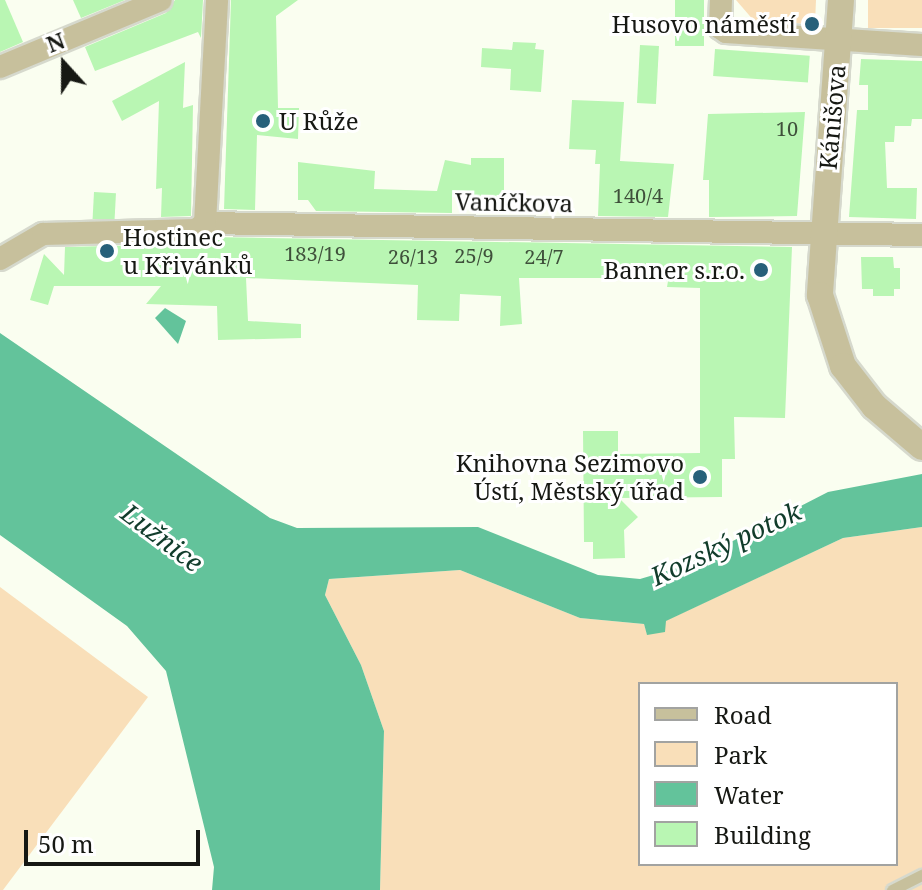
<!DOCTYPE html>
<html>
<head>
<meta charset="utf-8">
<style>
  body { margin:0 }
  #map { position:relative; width:922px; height:890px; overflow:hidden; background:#fafef0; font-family:"Noto Serif",serif }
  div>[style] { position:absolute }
  .green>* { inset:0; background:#f9dfb9; transform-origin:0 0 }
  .water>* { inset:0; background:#63c39b }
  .building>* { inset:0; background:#b9f6b3; transform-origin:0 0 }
  .roads { filter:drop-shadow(2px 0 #d6d9cd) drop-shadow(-2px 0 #d6d9cd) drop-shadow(0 2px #d6d9cd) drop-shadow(0 -2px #d6d9cd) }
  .service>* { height:11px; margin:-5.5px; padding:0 5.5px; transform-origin:5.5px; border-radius:5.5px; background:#c7c09c }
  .minor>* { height:22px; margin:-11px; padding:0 11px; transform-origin:11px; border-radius:11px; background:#c7c09c }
  .tertiary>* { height:26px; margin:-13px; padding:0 13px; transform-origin:13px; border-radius:13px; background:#c7c09c }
  .dots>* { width:22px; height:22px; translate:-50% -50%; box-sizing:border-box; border:4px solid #fff; border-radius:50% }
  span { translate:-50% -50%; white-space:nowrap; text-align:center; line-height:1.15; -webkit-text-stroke:6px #fff; paint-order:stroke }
  .number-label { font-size:20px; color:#3f503b }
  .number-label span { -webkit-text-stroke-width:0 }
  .poi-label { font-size:24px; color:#161813 }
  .right { translate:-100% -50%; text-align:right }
  .left { translate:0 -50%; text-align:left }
  .street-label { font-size:24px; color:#161813 }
  .water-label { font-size:26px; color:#113c2b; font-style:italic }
  .legend { position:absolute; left:638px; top:682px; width:260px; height:184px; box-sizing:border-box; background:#fff; border:2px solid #a2a3a1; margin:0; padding:10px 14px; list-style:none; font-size:24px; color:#161813 }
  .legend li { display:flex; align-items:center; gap:16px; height:40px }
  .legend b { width:40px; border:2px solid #a2a3a1 }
  .north { position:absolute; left:24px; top:24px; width:80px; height:80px; -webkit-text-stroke:6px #fff; paint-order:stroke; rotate:339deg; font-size:22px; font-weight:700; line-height:32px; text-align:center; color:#161813 }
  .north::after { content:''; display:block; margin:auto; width:28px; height:36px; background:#161813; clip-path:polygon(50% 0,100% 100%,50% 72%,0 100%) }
  .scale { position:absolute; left:24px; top:830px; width:176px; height:36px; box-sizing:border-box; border:4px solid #161813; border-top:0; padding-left:10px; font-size:24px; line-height:28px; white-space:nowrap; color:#161813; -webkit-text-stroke:6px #fff; paint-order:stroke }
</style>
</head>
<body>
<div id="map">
  <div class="green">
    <div style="clip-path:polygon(736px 0,816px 0,815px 24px,755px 22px)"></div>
    <div style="left:868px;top:0;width:54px;height:28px"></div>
    <div style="clip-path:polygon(evenodd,922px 527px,922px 890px,380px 890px,384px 731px,361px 665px,325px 595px,329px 579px,460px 570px,580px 618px,644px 624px,647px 634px,665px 621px,843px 538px,922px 527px,640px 684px,896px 684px,896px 864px,640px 864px,640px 684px)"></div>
    <div style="clip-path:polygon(0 587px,148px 697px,3px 890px,0 890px)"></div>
  </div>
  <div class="water">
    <div style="clip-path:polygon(165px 308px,186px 321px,178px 344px,155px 318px)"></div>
    <div style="clip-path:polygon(0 333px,270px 518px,297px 528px,478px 527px,598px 575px,640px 579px,684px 566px,828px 492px,922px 474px,922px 527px,843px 538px,666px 621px,665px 632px,647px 635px,644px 624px,580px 618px,460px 570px,329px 579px,325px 595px,361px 665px,384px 731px,380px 890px,212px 890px,214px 867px,166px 671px,127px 626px,0 535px)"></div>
  </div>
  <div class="building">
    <div style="clip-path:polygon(0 0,5px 0,23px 42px,0 52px)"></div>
    <div style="clip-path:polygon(73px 0,125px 0,81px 18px)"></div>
    <div style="clip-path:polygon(175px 0,203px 0,201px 38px,198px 32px,95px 71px,85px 47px,166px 13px)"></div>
    <div style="clip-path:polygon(231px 0,298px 0,276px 16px,278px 108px,299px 108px,298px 139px,257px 135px,255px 210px,224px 209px)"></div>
    <div style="left:675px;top:0;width:29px;height:46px"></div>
    <div style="clip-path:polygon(513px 42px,536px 43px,535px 49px,544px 50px,541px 92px,510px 90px,511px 69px,481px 67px,482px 48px,512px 50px)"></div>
    <div style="left:640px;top:45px;width:19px;height:58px;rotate:3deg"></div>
    <div style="left:715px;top:49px;width:95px;height:27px;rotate:4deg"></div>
    <div style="clip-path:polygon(861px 59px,922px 61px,922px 119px,912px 119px,911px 126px,895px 126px,894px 142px,885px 142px,887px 188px,917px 188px,916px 219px,849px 217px,857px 110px,868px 110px,868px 85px,859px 85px)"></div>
    <div style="clip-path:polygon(185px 62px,183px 108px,193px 105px,191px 216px,161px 217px,162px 188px,156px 189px,159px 101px,122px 121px,112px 101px)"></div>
    <div style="clip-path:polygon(572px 100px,624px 102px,620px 161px,674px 164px,668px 217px,598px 216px,600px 164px,595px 164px,596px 150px,569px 149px)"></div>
    <div style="clip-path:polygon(805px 112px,797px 216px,709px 217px,709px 180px,703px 180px,708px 114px)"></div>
    <div style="clip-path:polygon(471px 158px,504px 158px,504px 198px,452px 197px,452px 213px,316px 211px,308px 200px,298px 200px,298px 162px,375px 171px,374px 189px,437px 191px,445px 160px,471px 165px)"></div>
    <div style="left:94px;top:192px;width:22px;height:27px;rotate:3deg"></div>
    <div style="clip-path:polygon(210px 237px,792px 247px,785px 418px,734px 417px,735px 459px,722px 459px,722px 497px,619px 498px,638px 517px,624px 530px,625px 558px,593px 559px,593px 542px,584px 542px,583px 431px,618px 431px,618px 454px,700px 453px,700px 288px,667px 287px,668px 281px,646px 278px,519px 278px,522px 324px,500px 326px,501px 296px,460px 294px,459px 321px,417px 320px,418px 285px,246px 278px,248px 321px,301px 324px,301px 338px,218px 340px,217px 306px,146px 304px,161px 286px,54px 286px,48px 305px,30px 300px,44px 254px,64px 275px,65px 247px,196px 244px)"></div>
    <div style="clip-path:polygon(861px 257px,893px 257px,894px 268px,900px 268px,900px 289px,894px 289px,894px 296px,873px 296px,873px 289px,862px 289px)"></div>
  </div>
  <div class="roads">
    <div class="service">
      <div style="left:892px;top:890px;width:34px;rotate:-27deg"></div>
    </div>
    <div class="minor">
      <div style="left:721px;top:0;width:28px;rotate:92deg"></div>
      <div style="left:720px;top:28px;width:7px;rotate:34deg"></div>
      <div style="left:726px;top:32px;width:196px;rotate:3.8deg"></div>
      <div style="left:0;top:67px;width:174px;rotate:-22.6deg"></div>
      <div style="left:205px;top:223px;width:717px;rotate:0.96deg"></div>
      <div style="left:205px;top:223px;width:223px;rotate:-86.9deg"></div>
      <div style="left:0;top:259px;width:50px;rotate:-30.2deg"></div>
      <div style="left:43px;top:234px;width:153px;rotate:-1.5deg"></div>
      <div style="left:196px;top:230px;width:11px;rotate:-38deg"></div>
    </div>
    <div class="tertiary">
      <div style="left:841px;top:0;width:296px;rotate:94.1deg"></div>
      <div style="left:820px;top:295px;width:75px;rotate:72.1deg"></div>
      <div style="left:843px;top:366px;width:51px;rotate:52.2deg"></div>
      <div style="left:874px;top:406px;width:63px;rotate:40.5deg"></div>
    </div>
  </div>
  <div class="dots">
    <div style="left:812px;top:24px;background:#27607a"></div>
    <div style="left:263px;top:121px;background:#27607a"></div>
    <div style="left:107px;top:251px;background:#27607a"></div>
    <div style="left:761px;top:270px;background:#27607a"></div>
    <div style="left:700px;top:477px;background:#27607a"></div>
  </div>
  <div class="number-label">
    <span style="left:787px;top:128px">10</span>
    <span style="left:638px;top:195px">140/4</span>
    <span style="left:315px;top:253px">183/19</span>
    <span style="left:474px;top:255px">25/9</span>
    <span style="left:413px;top:256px">26/13</span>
    <span style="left:544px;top:256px">24/7</span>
  </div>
  <div class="poi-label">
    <span class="right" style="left:796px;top:24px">Husovo náměstí</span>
    <span class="left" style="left:279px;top:121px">U Růže</span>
    <span class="left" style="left:123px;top:251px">Hostinec<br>u Křivánků</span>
    <span class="right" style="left:745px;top:270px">Banner s.r.o.</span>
    <span class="right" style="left:684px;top:477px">Knihovna Sezimovo<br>Ústí, Městský úřad</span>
  </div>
  <div class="street-label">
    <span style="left:832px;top:117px;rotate:-85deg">Kánišova</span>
    <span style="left:514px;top:202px;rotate:1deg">Vaníčkova</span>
  </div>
  <div class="water-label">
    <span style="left:162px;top:538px;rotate:37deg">Lužnice</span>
    <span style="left:726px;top:544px;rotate:-25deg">Kozský potok</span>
  </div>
  <ul class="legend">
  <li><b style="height:10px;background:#c7c09c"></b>Road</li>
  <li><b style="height:22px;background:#f9dfb9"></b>Park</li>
  <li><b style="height:22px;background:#63c39b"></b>Water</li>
  <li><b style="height:22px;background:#b9f6b3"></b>Building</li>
  </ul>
  <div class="north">N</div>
  <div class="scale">50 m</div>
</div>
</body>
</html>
